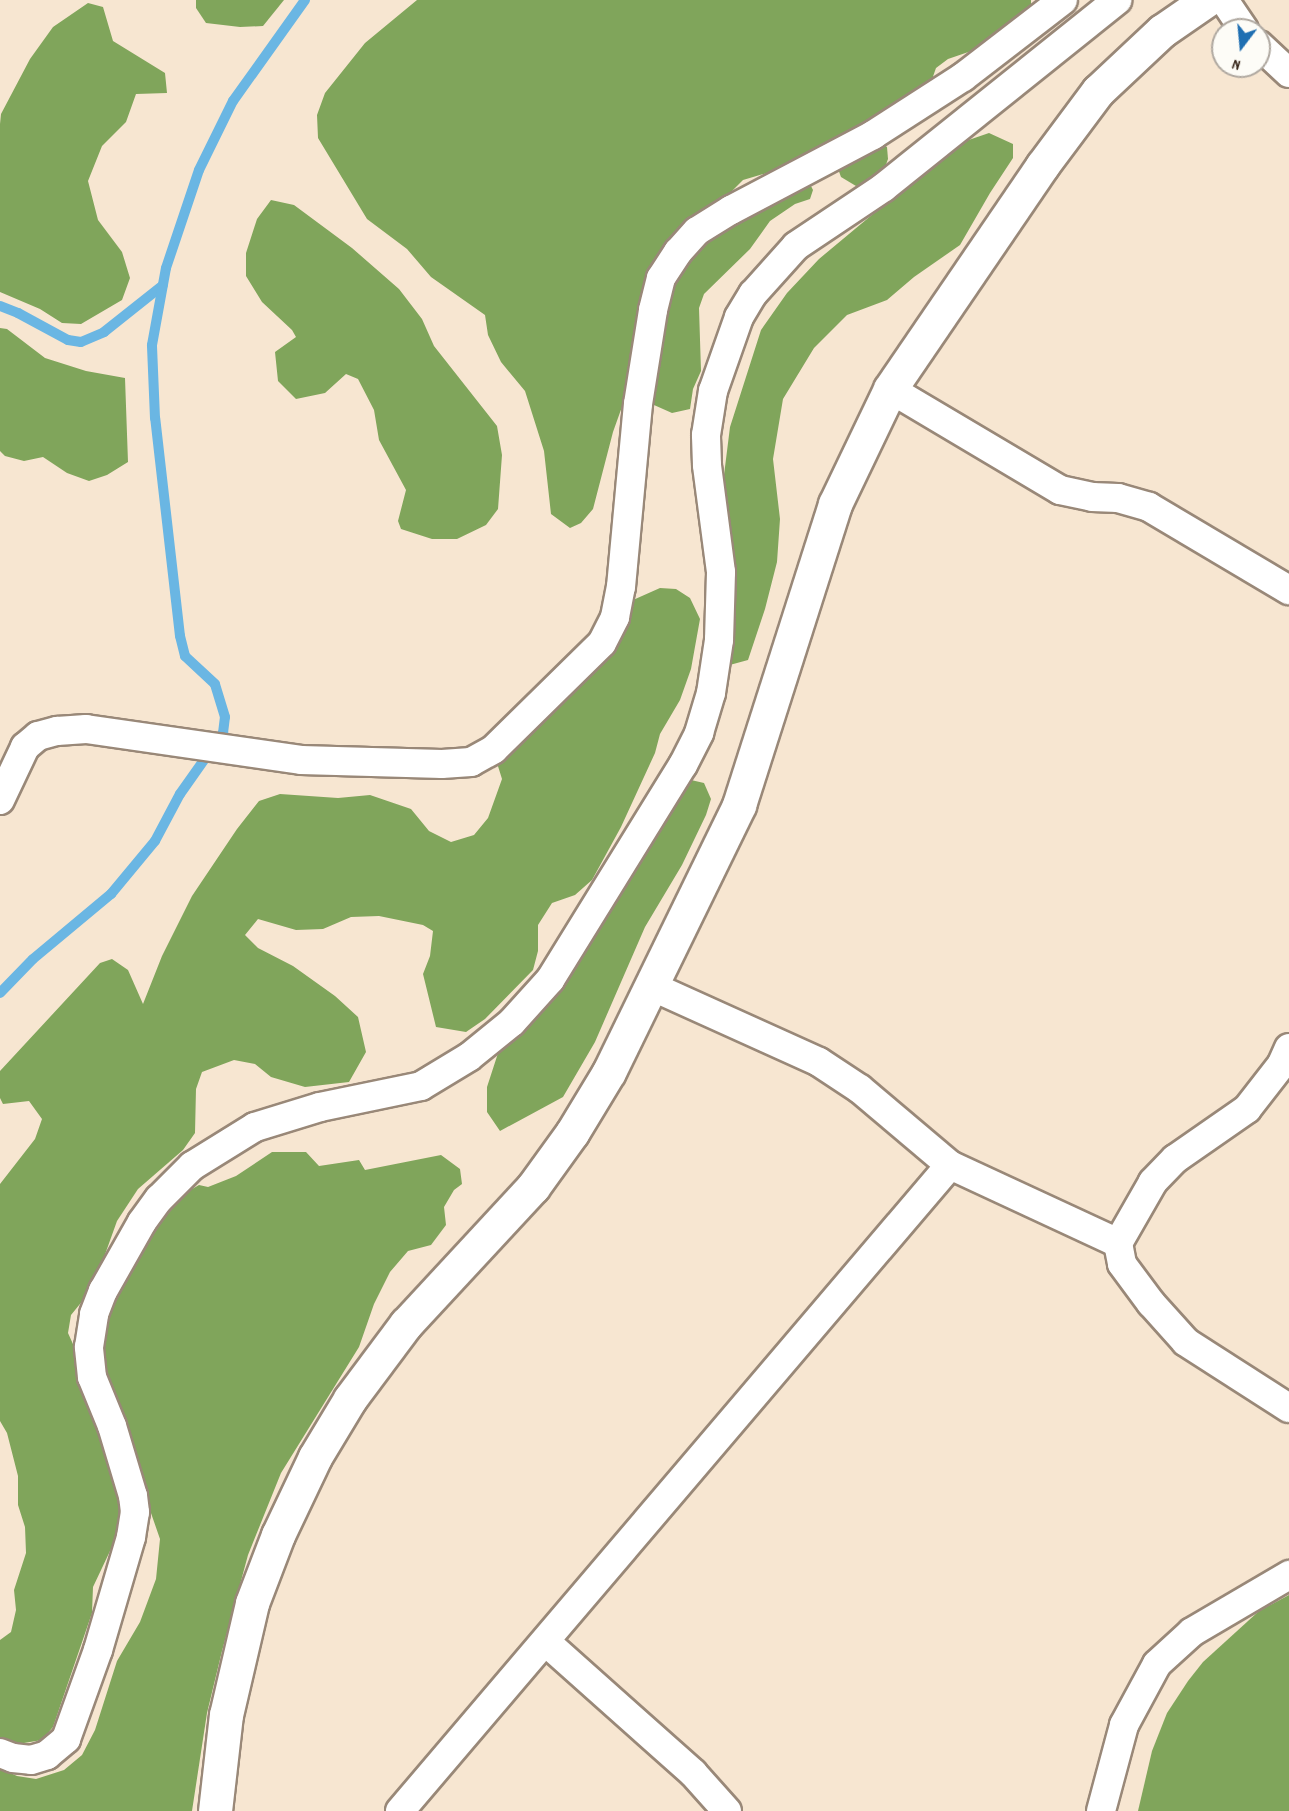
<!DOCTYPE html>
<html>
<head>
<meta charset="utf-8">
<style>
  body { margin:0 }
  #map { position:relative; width:1289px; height:1811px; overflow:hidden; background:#f7e6d1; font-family:Dekko,sans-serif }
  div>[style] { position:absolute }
  .forest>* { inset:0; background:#80a55b }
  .stream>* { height:10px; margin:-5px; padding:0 5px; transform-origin:5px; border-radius:5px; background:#6ab6e3 }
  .roads { filter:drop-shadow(2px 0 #998878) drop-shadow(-2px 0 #998878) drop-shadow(0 2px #998878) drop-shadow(0 -2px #998878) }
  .minor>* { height:28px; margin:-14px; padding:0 14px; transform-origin:14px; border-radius:14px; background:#fff }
  .tertiary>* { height:33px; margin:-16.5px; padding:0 16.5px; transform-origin:16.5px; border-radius:16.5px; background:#fff }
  span { translate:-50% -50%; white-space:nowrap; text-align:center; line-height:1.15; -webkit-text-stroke:5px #fdfcf7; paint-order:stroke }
  .north { position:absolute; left:1211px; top:18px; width:60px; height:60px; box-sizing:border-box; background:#fdfcf7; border:2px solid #afa8a0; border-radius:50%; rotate:196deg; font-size:16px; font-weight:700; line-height:24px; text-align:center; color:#3b2a1e }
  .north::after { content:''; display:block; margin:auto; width:21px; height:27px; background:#1f6fb2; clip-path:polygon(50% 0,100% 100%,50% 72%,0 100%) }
</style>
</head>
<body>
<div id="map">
  <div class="forest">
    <div style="clip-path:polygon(196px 0,284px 0,263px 26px,240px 27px,206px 23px,196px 8px)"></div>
    <div style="clip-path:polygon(417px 0,1031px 0,1031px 5px,1024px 23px,980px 48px,948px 59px,936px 68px,929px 88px,811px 160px,743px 180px,724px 199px,688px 222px,613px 432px,593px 509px,581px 523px,570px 528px,551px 514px,544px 451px,525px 391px,501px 362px,488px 335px,485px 315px,431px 277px,407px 249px,367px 219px,318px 138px,317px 115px,325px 93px,365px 43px)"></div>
    <div style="clip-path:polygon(88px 3px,103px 7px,113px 41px,165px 73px,167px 93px,136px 94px,126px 122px,102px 146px,88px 181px,98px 220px,122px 252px,130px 278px,122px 300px,81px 324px,62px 323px,40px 309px,0 292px,0 124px,1px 114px,30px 59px,53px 27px)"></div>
    <div style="clip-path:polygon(989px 133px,1013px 144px,1013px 158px,990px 193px,960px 245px,914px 277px,887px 300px,847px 315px,814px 348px,783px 399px,773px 459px,780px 519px,777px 562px,765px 609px,748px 660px,726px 666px,735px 560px,724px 475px,730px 427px,761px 330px,787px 293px,819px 259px,957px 144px)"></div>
    <div style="clip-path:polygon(880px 143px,887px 147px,888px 159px,884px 170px,866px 185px,856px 186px,841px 177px,837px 166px)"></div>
    <div style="clip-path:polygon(810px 184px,813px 190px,810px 199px,795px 204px,770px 221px,750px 249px,704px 294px,699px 308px,701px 371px,693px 389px,690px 409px,672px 413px,654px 405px,646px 387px,665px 293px,703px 241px)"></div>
    <div style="clip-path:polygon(271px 200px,294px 205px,352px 248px,399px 289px,422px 319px,434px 346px,497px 426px,502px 455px,498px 509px,486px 525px,457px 539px,432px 539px,401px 529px,398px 521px,406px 490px,379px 440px,374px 410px,358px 379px,346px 374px,325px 393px,296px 399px,278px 381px,275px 352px,296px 337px,292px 330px,262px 302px,246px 276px,246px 253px,257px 219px)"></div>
    <div style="clip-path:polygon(0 328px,7px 329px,45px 358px,86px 371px,125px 378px,128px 462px,107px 475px,89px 481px,67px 473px,43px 457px,24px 461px,5px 456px,0 451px)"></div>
    <div style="clip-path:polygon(660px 588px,676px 589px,690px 598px,700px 619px,691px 669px,680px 700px,660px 734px,655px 753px,621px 827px,592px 880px,575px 895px,552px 903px,538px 925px,538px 951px,533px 970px,485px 1019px,466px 1032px,436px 1027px,423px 974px,430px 956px,433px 931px,423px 925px,379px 916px,351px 917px,323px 929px,296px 930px,258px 919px,245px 935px,258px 948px,293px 966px,335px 996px,358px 1017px,366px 1052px,349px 1082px,305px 1087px,271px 1077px,255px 1064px,234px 1060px,202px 1072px,196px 1089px,195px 1133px,183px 1150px,138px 1189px,117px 1221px,93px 1288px,71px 1315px,68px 1333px,77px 1353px,122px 1497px,119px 1532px,93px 1587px,92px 1613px,53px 1727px,42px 1740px,18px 1744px,0 1741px,0 1640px,11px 1632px,16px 1610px,14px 1590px,26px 1553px,25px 1527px,18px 1505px,18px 1476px,7px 1433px,0 1421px,0 1184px,35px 1139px,42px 1119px,29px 1101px,3px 1104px,0 1098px,0 1071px,100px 963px,112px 959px,128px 970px,143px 1004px,162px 956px,192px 896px,237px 829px,259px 801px,280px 794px,338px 798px,370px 795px,411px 809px,429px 831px,451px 842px,474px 835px,488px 818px,502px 779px,497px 763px,633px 600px)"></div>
    <div style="clip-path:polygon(691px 780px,704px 783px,711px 799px,706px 815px,682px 865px,645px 927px,595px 1042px,563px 1097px,500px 1131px,487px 1112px,487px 1087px,500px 1047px)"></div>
    <div style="clip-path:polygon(272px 1152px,306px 1152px,319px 1166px,359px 1160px,365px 1170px,441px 1155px,460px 1169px,462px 1184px,454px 1190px,444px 1207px,446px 1225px,431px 1245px,408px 1251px,390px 1272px,374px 1304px,359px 1347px,281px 1473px,248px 1555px,222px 1651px,207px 1713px,192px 1811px,0 1811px,0 1768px,17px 1776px,36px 1779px,64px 1770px,82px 1755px,95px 1730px,117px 1661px,140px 1622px,156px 1579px,160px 1539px,102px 1372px,104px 1318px,151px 1231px,180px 1196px,199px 1185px,208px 1187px,236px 1176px)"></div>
    <div style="clip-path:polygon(1289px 1595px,1289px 1811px,1138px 1811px,1152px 1751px,1167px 1713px,1188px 1681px,1203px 1662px,1259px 1611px)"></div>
  </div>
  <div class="stream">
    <div style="left:0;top:306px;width:19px;rotate:21deg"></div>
    <div style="left:18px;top:313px;width:57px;rotate:28.4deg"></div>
    <div style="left:68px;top:340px;width:13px;rotate:9deg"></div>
    <div style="left:81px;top:342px;width:25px;rotate:-23deg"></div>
    <div style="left:104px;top:332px;width:75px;rotate:-38.5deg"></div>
    <div style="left:0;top:993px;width:47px;rotate:-45.9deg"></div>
    <div style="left:33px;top:959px;width:102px;rotate:-39.8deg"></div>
    <div style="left:111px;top:894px;width:69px;rotate:-50.3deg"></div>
    <div style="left:155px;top:841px;width:53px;rotate:-62deg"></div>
    <div style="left:180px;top:794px;width:75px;rotate:-54.8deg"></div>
    <div style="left:223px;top:733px;width:16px;rotate:-83deg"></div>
    <div style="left:225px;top:717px;width:34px;rotate:-107deg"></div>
    <div style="left:215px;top:684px;width:41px;rotate:-137deg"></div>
    <div style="left:185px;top:656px;width:21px;rotate:-104deg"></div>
    <div style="left:180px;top:636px;width:219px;rotate:-96.5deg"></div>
    <div style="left:155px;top:418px;width:73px;rotate:-92.4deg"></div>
    <div style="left:152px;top:345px;width:78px;rotate:-79.7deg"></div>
    <div style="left:166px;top:268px;width:103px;rotate:-71.4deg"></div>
    <div style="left:199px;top:170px;width:77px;rotate:-63.8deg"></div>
    <div style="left:233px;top:101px;width:124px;rotate:-54.5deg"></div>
  </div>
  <div class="roads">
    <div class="minor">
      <div style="left:1224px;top:0;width:36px;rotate:56deg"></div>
      <div style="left:1259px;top:45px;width:41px;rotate:43deg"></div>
      <div style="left:890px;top:389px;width:198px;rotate:30.7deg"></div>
      <div style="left:1060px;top:490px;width:33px;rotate:12deg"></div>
      <div style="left:1092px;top:497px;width:26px;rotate:2deg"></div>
      <div style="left:1118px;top:498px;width:32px;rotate:16deg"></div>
      <div style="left:1149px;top:507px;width:163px;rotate:30.7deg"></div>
      <div style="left:0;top:800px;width:59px;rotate:-64.7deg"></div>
      <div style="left:25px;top:747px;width:17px;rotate:-40deg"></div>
      <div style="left:38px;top:736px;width:20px;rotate:-15deg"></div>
      <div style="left:57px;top:731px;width:29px;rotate:-4deg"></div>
      <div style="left:86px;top:729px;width:217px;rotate:8.2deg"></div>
      <div style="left:301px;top:760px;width:141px;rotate:1.6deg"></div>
      <div style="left:442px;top:764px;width:29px;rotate:-4deg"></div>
      <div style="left:471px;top:762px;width:26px;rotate:-29deg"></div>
      <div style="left:494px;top:749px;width:151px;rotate:-44.5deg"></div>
      <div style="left:602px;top:643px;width:29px;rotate:-63deg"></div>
      <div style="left:615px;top:617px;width:31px;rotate:-79deg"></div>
      <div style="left:621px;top:587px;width:184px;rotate:-84.7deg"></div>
      <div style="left:638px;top:404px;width:95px;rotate:-80.9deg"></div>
      <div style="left:653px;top:310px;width:33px;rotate:-76deg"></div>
      <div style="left:661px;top:278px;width:31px;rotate:-57deg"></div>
      <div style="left:678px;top:252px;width:28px;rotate:-48deg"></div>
      <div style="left:697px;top:231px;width:40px;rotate:-32deg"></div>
      <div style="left:731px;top:210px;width:161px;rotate:-27.8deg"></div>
      <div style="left:873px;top:135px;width:107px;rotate:-32.8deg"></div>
      <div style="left:963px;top:77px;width:126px;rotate:-37.6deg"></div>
      <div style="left:651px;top:986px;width:184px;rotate:24.3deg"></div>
      <div style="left:819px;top:1062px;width:49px;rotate:33.4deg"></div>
      <div style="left:860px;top:1089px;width:118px;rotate:40.2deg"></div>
      <div style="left:950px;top:1165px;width:185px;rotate:24.9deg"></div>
      <div style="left:1289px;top:1048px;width:17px;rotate:114deg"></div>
      <div style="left:1282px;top:1064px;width:57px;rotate:127.9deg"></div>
      <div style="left:1247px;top:1109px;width:88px;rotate:145.2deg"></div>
      <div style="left:1175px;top:1159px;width:32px;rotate:134deg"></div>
      <div style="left:1153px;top:1182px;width:70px;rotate:119.8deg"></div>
      <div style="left:1118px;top:1243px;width:21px;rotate:79deg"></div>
      <div style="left:1122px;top:1264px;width:49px;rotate:53.4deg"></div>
      <div style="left:1151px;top:1303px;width:52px;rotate:48.1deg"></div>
      <div style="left:1186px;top:1342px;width:122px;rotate:32.7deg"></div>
      <div style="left:546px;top:1642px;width:197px;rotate:41.7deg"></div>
      <div style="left:693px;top:1773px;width:51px;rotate:48.2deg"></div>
      <div style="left:0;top:1753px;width:14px;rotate:21deg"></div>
      <div style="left:13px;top:1758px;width:18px;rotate:6deg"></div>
      <div style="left:31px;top:1760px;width:17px;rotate:-17deg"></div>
      <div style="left:47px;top:1755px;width:25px;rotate:-40deg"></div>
      <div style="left:66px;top:1739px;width:95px;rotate:-70.2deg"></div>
      <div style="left:98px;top:1650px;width:118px;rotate:-73.7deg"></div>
      <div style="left:131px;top:1537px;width:25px;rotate:-81deg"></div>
      <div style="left:135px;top:1512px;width:16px;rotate:-97deg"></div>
      <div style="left:133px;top:1496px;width:73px;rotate:-106.7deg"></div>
      <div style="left:112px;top:1426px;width:53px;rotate:-112.2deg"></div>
      <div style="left:92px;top:1377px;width:30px;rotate:-96deg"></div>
      <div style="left:89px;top:1347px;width:33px;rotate:-81deg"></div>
      <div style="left:94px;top:1314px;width:25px;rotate:-69deg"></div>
      <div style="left:103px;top:1291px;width:79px;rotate:-60.5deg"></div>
      <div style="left:142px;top:1222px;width:29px;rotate:-54deg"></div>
      <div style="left:159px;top:1199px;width:47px;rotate:-45deg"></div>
      <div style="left:192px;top:1166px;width:74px;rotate:-31.8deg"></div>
      <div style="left:255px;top:1127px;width:68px;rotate:-17.1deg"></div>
      <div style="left:320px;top:1107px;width:103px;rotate:-11.7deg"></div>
      <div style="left:421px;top:1086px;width:56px;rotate:-31.1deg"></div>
      <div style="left:469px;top:1057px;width:55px;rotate:-39.1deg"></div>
      <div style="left:512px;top:1022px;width:57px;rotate:-47.9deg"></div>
      <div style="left:550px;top:980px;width:253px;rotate:-58.3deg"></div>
      <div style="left:683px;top:765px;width:36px;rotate:-63deg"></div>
      <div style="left:699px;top:733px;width:42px;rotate:-73.3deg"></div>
      <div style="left:711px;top:693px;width:54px;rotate:-81.4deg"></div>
      <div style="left:719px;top:640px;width:68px;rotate:-88.3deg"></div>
      <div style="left:721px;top:572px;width:108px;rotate:-97.5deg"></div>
      <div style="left:707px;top:465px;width:30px;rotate:-92deg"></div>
      <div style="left:706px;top:435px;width:45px;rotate:-81deg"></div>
      <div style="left:713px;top:391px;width:78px;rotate:-70.6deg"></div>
      <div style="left:739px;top:317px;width:27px;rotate:-59deg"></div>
      <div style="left:753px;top:294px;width:64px;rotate:-48.1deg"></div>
      <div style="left:796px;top:246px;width:106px;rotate:-33.8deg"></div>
      <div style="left:884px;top:187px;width:299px;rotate:-38.7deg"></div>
      <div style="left:400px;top:1811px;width:848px;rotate:-49.59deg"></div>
      <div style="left:1101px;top:1811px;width:89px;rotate:-75deg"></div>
      <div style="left:1124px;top:1725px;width:69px;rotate:-61.6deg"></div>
      <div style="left:1157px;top:1664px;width:47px;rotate:-42.4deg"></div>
      <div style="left:1192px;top:1632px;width:113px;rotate:-30.4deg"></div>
    </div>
    <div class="tertiary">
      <div style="left:215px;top:1811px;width:97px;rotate:-83.5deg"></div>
      <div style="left:226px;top:1715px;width:115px;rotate:-76.9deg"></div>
      <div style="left:252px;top:1603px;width:73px;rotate:-69.1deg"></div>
      <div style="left:278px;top:1535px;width:86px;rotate:-64.6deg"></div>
      <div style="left:315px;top:1457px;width:68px;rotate:-58.9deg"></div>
      <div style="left:350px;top:1399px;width:94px;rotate:-53.3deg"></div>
      <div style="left:406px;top:1324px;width:187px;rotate:-47.2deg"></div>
      <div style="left:533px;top:1187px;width:67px;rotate:-54.2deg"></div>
      <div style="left:572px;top:1133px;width:71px;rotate:-58.8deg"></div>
      <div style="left:609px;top:1072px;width:297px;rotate:-64deg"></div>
      <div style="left:739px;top:805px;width:316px;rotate:-72.3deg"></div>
      <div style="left:835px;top:504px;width:127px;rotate:-64.4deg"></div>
      <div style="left:890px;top:389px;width:270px;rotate:-55.7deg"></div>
      <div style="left:1042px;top:166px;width:94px;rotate:-53.3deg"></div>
      <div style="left:1098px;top:91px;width:88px;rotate:-43.2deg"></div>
      <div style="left:1162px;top:31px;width:55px;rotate:-34.6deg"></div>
    </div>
  </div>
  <div class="north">N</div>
</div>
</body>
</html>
